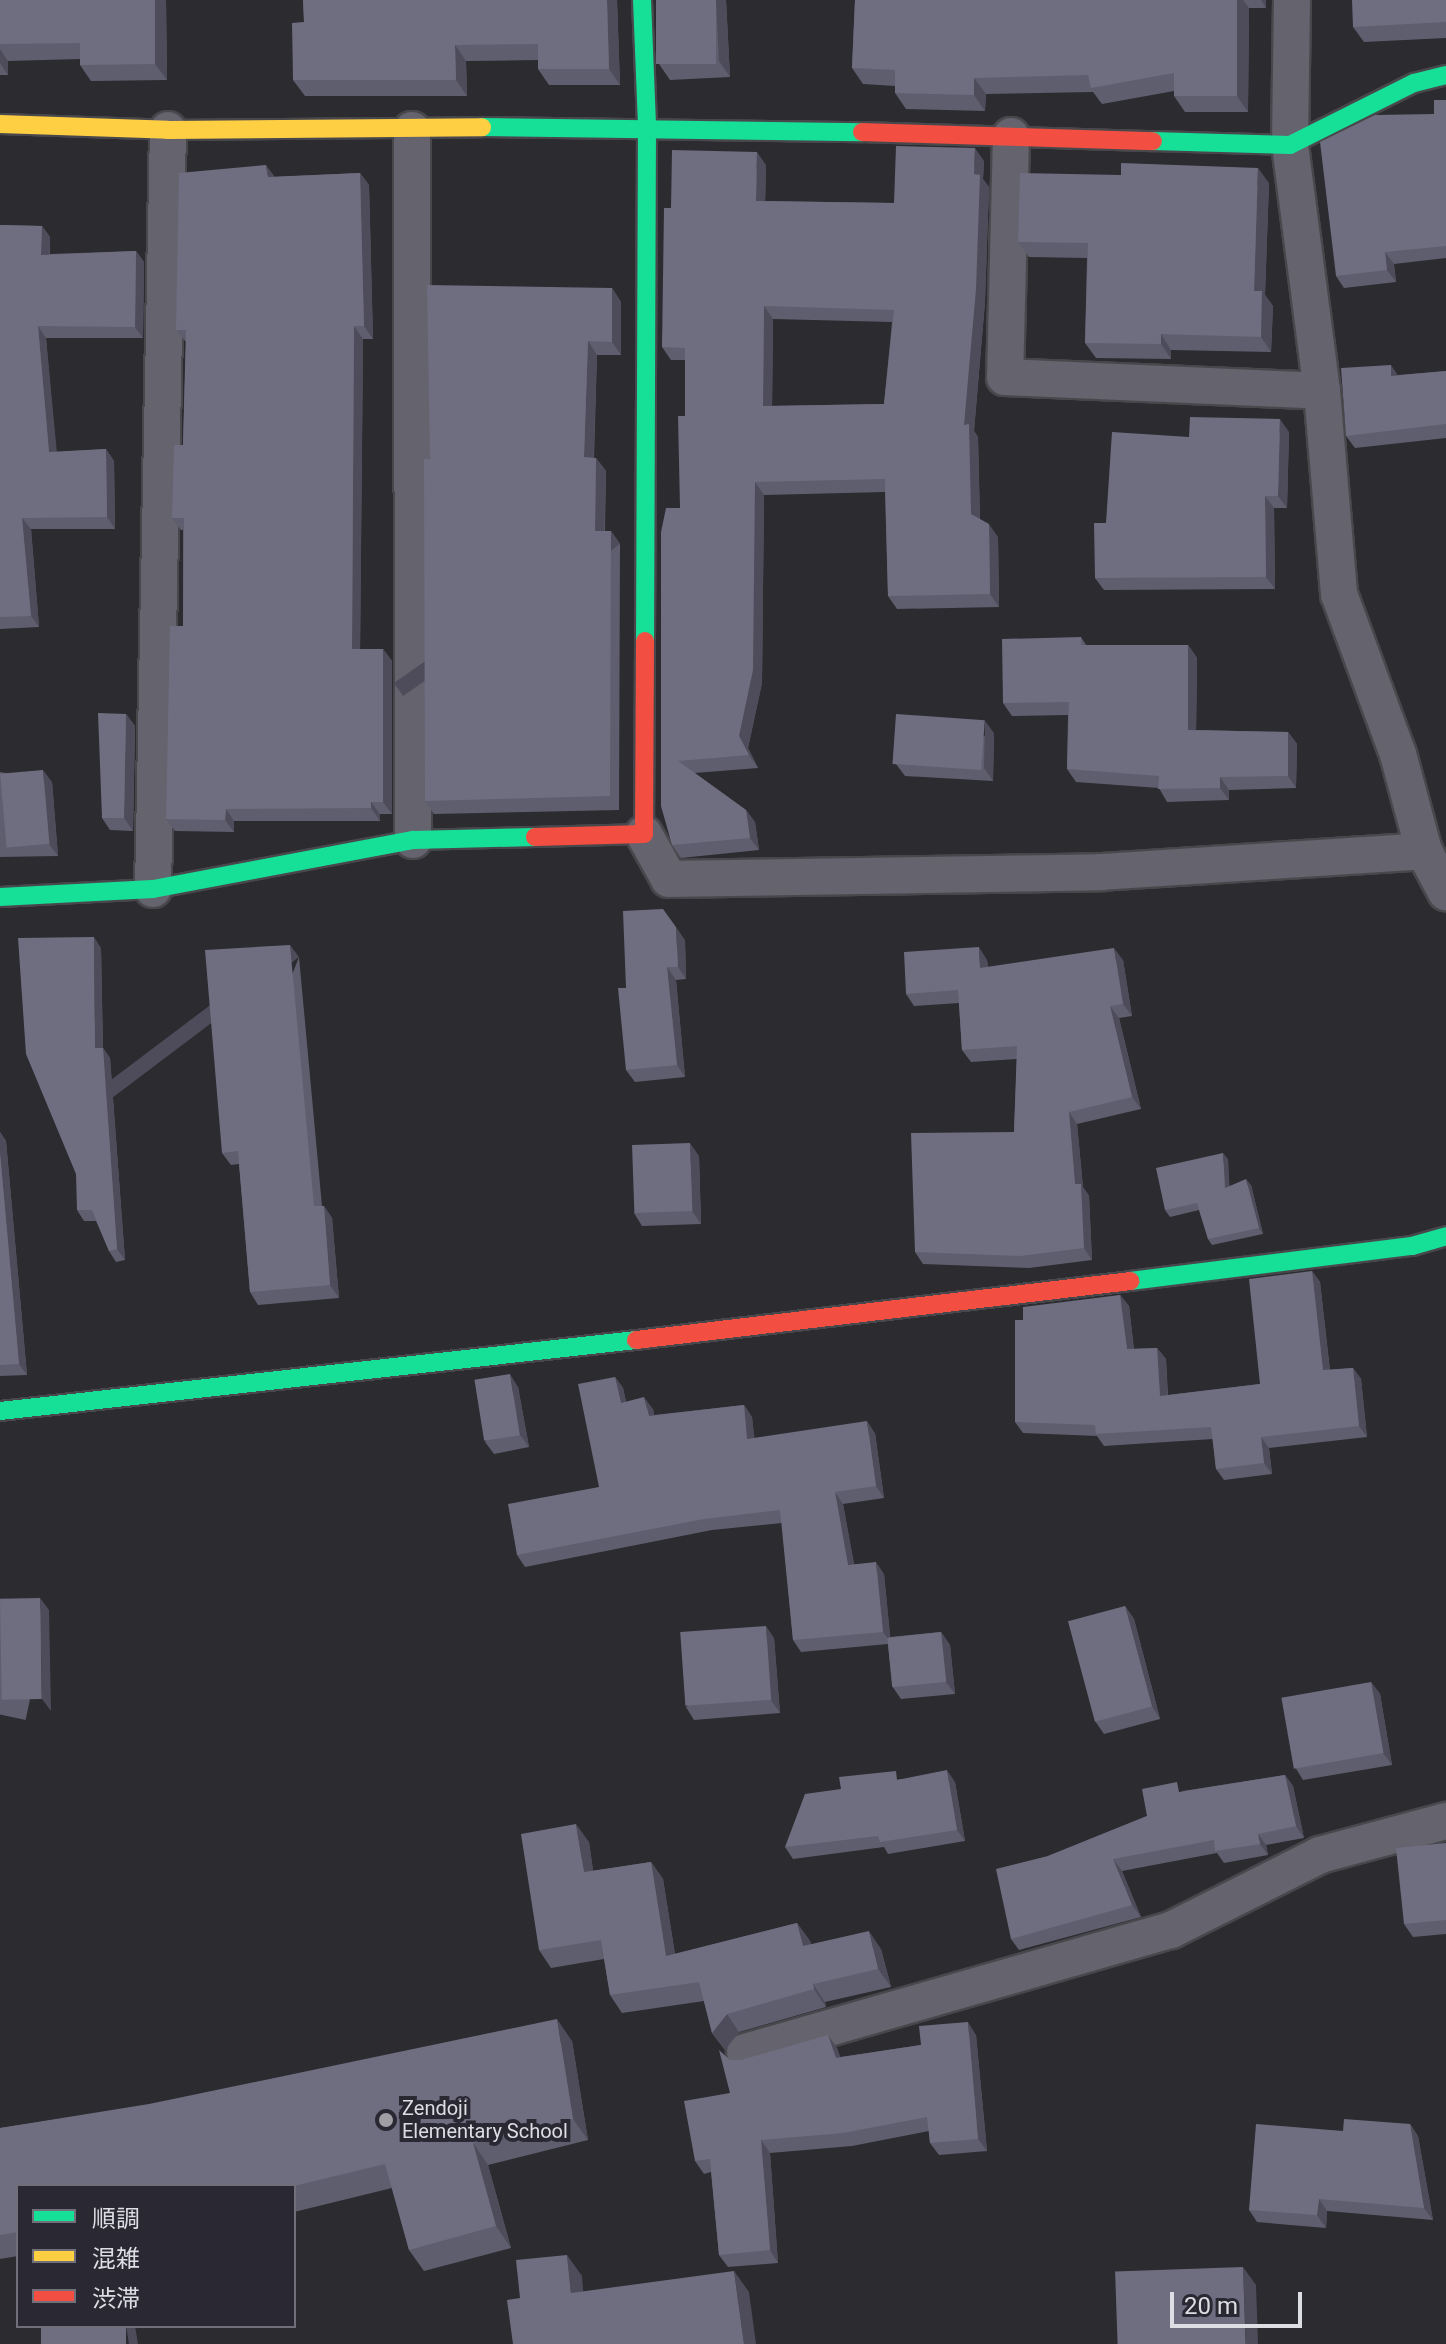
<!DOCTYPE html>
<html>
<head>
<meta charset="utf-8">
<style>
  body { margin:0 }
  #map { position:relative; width:1446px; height:2344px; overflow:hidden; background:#2b2b30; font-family:Roboto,"Noto Sans JP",sans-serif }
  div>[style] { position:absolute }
  .roads { filter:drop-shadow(2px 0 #48484c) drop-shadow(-2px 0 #48484c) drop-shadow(0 2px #48484c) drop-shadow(0 -2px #48484c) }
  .street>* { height:36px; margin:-18px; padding:0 18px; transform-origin:18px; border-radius:18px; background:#64636e }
  .fast>* { height:18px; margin:-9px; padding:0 9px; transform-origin:9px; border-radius:9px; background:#16e098 }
  .slow>* { height:18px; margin:-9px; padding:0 9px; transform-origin:9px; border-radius:9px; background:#ffcf43 }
  .jam>* { height:18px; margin:-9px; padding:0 9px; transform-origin:9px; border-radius:9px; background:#f24e42 }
  .wall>* { inset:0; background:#5f5e6e; transform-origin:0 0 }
  .shaded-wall>* { inset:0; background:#4e4c5a; transform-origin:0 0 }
  .building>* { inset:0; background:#6f6d80; transform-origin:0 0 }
  .dots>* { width:22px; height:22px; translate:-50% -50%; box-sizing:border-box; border:4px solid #292833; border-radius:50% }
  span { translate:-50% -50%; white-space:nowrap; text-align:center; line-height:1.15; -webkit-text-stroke:8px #292833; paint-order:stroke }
  .poi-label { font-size:20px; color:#dddde4 }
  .left { translate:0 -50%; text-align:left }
  .legend { position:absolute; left:16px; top:2184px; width:280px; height:144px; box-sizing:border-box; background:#292833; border:2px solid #71707a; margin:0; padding:10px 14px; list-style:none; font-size:24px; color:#dddde4 }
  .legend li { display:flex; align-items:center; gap:16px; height:40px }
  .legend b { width:40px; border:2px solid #71707a }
  .scale { position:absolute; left:1170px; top:2292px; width:132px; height:36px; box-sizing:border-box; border:4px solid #dddde4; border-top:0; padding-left:10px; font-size:24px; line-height:28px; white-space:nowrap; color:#dddde4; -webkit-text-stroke:6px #292833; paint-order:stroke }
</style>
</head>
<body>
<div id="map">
  <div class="roads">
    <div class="street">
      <div style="left:1292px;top:0;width:145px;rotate:90.8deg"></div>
      <div style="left:1290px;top:145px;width:248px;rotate:82.6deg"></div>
      <div style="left:1322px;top:391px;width:204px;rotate:85.2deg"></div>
      <div style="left:1339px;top:594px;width:171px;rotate:69.8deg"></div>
      <div style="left:1398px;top:754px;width:100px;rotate:75deg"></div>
      <div style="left:1424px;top:851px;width:47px;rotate:61.8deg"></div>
      <div style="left:412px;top:130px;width:710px;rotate:89.92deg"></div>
      <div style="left:1011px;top:136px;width:241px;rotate:91.4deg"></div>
      <div style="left:1005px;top:377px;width:317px;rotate:2.5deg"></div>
      <div style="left:644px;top:834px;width:51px;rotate:60.9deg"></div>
      <div style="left:669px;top:879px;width:432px;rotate:-0.9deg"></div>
      <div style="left:1101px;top:872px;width:324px;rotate:-3.7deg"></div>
      <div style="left:153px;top:889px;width:759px;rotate:-88.87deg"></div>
      <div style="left:745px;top:2052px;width:443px;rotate:-16deg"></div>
      <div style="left:1171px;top:1930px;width:167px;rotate:-26.7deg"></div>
      <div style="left:1320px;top:1855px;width:131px;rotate:-15.1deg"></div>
    </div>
    <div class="fast">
      <div style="left:642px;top:0;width:126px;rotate:87.7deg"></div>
      <div style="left:647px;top:126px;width:515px;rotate:90.22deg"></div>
      <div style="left:482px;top:127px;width:380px;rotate:0.8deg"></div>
      <div style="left:1153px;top:141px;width:137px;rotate:1.7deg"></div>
      <div style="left:1290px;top:145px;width:139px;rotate:-26.6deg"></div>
      <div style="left:1414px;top:83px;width:33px;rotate:-14deg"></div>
      <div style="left:0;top:897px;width:153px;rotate:-3deg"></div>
      <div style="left:153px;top:889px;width:265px;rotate:-10.7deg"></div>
      <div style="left:413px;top:840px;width:122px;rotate:-1.4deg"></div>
      <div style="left:1130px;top:1281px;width:284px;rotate:-7.1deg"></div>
      <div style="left:1412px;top:1246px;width:35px;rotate:-16deg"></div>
      <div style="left:0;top:1411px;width:640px;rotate:-6.37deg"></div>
    </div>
    <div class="slow">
      <div style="left:0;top:124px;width:168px;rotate:2deg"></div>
      <div style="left:168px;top:130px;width:314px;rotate:-0.5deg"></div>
    </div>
    <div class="jam">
      <div style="left:862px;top:132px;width:291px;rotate:1.8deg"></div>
      <div style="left:535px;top:837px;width:109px;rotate:-1.6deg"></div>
      <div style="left:644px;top:834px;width:193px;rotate:-89.7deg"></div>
      <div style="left:636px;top:1340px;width:498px;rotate:-6.8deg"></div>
    </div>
  </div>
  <div class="wall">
    <div style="clip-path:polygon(0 0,166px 0,167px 80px,91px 81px,80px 65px,80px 59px,8px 61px,8px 75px,0 75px)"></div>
    <div style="clip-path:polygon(303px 0,617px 0,620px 85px,549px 85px,538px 69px,538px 60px,466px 61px,467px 96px,305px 96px,293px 80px,304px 22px)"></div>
    <div style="clip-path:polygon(656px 0,726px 0,730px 77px,670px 80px,659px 64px)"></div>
    <div style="clip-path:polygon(855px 0,1266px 0,1266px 8px,1249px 8px,1248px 112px,1185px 112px,1174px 96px,1174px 91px,1102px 104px,1093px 92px,986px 94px,985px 111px,906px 109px,895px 93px,895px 86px,863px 84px,852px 68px)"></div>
    <div style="clip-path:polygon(1446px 0,1446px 38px,1364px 42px,1353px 27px)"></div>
    <div style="clip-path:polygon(1446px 100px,1446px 258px,1394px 264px,1396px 282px,1344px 288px,1336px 276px,1434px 114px)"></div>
    <div style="clip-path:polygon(evenodd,984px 161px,983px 179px,989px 187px,985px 302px,974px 431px,978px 437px,980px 519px,998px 537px,999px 607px,897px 609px,888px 596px,885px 492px,764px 495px,762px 683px,748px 748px,758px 768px,695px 773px,746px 810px,755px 822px,759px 850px,681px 858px,672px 845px,680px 508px,685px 416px,685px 360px,671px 360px,662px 347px,671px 208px,766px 165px,765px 201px,894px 203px,984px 161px,773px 319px,892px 322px,884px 404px,772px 406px,773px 319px)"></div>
    <div style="clip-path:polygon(360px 173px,369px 185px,373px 339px,363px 339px,360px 649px,383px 649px,392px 661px,392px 814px,380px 814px,380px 821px,234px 821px,234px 832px,175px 831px,166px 819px,183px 626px,183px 530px,181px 530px,172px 518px,183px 445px,186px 342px,176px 330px,275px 177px)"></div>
    <div style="clip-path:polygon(1269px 183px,1265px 295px,1273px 306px,1271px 352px,1171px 350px,1171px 359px,1096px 358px,1085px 343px,1087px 258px,1029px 257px,1018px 242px)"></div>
    <div style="clip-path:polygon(0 225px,42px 226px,50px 237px,50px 254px,136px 251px,144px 262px,143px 338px,46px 338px,56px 452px,106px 449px,114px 461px,115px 529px,31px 529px,39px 627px,0 629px)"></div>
    <div style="clip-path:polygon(612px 288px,621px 302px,621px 355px,597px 355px,594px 458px,596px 458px,606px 471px,605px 531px,611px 531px,620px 544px,619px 810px,434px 814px,425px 801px,430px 459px)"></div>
    <div style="clip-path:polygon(1446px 371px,1446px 438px,1355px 448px,1346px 436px,1398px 375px)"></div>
    <div style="clip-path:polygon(1289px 432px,1287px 508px,1274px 508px,1275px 589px,1104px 590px,1095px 578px,1106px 523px,1189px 437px)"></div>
    <div style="clip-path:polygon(1081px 637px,1086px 645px,1188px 645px,1197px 658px,1196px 730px,1288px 732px,1297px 744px,1296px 788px,1229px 790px,1229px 800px,1167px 802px,1159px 788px,1076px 782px,1067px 769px,1068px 715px,1012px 716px,1003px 703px)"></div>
    <div style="clip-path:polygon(126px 714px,135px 726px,133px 831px,110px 830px,102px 818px)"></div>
    <div style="clip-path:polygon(994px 733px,993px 781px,905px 776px,896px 764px)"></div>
    <div style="clip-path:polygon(0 772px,52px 782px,58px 856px,0 857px)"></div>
    <div style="clip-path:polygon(685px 940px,686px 979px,676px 980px,685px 1077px,635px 1082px,626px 1070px,626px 988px)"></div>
    <div style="clip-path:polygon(101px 948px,103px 1048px,110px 1058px,125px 1260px,116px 1262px,109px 1251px,96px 1221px,84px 1221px,77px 1210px)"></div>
    <div style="clip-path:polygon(299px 957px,322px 1206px,324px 1206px,332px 1218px,339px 1298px,258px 1305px,250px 1292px,239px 1164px,231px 1165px,222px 1153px)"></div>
    <div style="clip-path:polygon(987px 960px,988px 967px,1123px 960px,1132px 1016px,1119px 1018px,1141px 1109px,1077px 1124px,1083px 1187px,1089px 1196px,1092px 1260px,1029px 1268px,923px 1264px,915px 1252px,1014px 1132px,1017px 1059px,971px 1062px,962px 1050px,959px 1003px,914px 1006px,906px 994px)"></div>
    <div style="clip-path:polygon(0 1132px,6px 1141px,27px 1375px,0 1376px)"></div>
    <div style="clip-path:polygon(699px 1156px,701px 1224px,642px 1226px,634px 1213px)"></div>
    <div style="clip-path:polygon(1228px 1159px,1229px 1186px,1251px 1185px,1263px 1234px,1212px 1245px,1208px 1239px,1199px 1210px,1170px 1217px,1165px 1210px)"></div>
    <div style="clip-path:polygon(1312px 1271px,1320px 1282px,1330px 1370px,1353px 1368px,1361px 1379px,1367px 1437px,1269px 1448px,1272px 1474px,1224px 1480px,1216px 1469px,1213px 1439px,1104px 1446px,1097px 1436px,1023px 1433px,1015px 1422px,1023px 1320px,1120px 1295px,1129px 1306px,1134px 1349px,1157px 1348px,1166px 1359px,1168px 1395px,1260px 1384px)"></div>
    <div style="clip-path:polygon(615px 1377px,623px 1388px,626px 1402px,653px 1409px,654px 1415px,744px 1405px,752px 1417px,754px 1438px,875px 1433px,884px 1498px,843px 1504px,854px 1564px,884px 1574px,890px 1637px,941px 1632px,950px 1645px,955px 1694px,901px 1699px,892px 1686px,888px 1644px,801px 1652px,793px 1640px,782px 1523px,712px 1530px,525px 1567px,517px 1555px,599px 1487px)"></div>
    <div style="clip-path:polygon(518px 1387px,529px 1447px,494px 1454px,485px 1442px)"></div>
    <div style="left:0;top:1600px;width:50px;height:112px;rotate:12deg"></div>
    <div style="clip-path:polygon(1125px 1606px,1134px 1619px,1160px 1719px,1104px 1734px,1095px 1721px)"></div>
    <div style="clip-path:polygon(774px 1638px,780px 1713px,694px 1720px,686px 1707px)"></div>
    <div style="clip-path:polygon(1371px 1682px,1380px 1694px,1392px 1765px,1303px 1780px,1295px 1767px)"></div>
    <div style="clip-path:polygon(1285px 1775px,1293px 1786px,1304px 1838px,1266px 1845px,1268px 1855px,1224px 1863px,1217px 1853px,1122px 1871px,1141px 1917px,1019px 1950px,1011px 1939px,1048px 1856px,1147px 1816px,1183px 1791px)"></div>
    <div style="clip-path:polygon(901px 1779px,955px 1782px,965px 1841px,888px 1854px,884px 1847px,793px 1859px,785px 1847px,841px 1789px)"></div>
    <div style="clip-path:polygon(589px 1842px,593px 1871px,651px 1862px,663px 1879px,675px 1954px,797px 1923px,810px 1941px,811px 1945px,881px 1949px,891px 1987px,825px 2002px,826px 2007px,739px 2032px,725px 2050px,712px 2033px,704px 2001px,622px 2013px,610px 1995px,604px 1959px,551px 1968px,539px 1950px)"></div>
    <div style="clip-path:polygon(1446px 1843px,1446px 1934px,1413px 1937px,1404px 1924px)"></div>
    <div style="clip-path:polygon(976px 2035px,987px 2151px,939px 2155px,930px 2143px,929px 2131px,852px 2146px,770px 2153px,778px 2263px,728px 2267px,719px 2255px,711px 2172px,704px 2174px,695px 2161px,730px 2093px,730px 2060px,741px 2060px,837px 2048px,840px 2057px,921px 2045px)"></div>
    <div style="clip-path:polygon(572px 2041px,588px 2140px,488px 2165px,511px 2248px,424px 2271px,409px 2250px,392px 2188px,294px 2212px,294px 2186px,18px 2186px,18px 2256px,0 2259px,0 2128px)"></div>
    <div style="clip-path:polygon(1410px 2124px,1418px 2136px,1433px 2220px,1327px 2211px,1326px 2228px,1257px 2222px,1249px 2210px,1343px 2131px)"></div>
  </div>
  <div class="shaded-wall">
    <div style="clip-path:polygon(155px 0,166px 0,167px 80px,155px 64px)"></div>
    <div style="clip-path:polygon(607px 0,617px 0,620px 85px,609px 69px)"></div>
    <div style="clip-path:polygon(716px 0,726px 0,730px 77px,719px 61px)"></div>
    <div style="clip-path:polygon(1237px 0,1243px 0,1249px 8px,1248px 112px,1237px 96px)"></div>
    <div style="clip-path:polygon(1261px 0,1266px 0,1266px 8px)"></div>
    <div style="clip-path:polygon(455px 45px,466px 61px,467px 96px,456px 80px)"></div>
    <div style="clip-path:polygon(0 49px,8px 61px,8px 75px,0 63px)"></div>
    <div style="clip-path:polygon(974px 78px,986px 94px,985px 111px,974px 95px)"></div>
    <div style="clip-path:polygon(975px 148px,984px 161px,983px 179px,989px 187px,985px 302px,974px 431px,978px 437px,980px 526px,971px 514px,964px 425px)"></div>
    <div style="clip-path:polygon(757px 152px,766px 165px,765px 213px,756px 201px)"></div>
    <div style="clip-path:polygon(266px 165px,275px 177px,268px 177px)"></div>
    <div style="clip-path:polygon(1258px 168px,1269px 183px,1265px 295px,1273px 306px,1271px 352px,1261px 337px,1254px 291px)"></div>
    <div style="clip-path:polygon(360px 173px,369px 185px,373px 339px,364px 326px)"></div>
    <div style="clip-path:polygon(42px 226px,50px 237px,49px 266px,41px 255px)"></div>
    <div style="clip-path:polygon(136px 251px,144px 262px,143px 338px,135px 327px)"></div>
    <div style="clip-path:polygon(1385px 252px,1394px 264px,1396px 282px,1387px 270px)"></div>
    <div style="clip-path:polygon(612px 288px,621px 302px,621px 355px,612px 342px)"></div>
    <div style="clip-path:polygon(764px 306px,773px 319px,772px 419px,763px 406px)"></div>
    <div style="clip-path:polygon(38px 326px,46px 338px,58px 464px,49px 452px)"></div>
    <div style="clip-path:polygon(354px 326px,363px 339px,360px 661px,352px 649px)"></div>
    <div style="clip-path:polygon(1161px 334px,1171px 350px,1171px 359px,1161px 344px)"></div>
    <div style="clip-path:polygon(588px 341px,597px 355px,593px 471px,584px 457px)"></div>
    <div style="clip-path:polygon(1391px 365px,1399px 377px,1391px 376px)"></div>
    <div style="clip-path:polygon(1280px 419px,1289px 432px,1287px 508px,1278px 496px)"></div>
    <div style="clip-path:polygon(106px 449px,114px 461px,115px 529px,107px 517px)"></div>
    <div style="clip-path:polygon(596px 458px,606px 471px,604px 544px,595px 531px)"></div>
    <div style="clip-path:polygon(755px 482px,764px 495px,762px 683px,748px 748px,758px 768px,749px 755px,739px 736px)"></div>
    <div style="clip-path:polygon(1265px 496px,1274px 508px,1275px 589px,1266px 577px)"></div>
    <div style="clip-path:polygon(22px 518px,31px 529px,39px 627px,31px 616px)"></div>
    <div style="clip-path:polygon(989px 524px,998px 537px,999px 607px,990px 594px)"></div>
    <div style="left:611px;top:531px;width:16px;height:265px;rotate:55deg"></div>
    <div style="clip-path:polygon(1188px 645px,1197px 658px,1196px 742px,1188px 730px)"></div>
    <div style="clip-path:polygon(383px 649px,392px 661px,392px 814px,383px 802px)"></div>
    <div style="clip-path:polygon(126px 714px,135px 726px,133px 831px,124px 818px)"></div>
    <div style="clip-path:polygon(985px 721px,994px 733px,993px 781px,984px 768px)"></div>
    <div style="clip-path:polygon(1288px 732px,1297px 744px,1296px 788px,1288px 776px)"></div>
    <div style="clip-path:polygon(43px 770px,52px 782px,58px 856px,49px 844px)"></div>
    <div style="clip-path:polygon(1220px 777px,1229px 790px,1229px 800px,1220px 788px)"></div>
    <div style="clip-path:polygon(371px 802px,380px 814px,380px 821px,371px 808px)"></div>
    <div style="clip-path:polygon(226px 809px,234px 821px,234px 832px,225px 820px)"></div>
    <div style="clip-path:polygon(746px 810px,755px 822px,759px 850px,750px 838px)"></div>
    <div style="clip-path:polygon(676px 927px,685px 940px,686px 979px,678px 967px)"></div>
    <div style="clip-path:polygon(94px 937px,101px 948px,103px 1059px,95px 1048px)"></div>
    <div style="left:290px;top:945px;width:15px;height:262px;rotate:53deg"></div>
    <div style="clip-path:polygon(979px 947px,987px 960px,989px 980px,980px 968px)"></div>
    <div style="clip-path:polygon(1114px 948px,1123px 960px,1132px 1016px,1123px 1004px)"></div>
    <div style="clip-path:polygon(667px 967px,676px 980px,685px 1077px,677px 1065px)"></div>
    <div style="clip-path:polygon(1110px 1006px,1119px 1018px,1141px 1109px,1132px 1097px)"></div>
    <div style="clip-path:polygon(103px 1048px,110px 1058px,125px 1260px,117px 1249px)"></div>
    <div style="clip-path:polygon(1069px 1112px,1077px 1124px,1083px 1187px,1089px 1196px,1092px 1260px,1084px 1248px,1075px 1184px)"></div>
    <div style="clip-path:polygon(0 1132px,6px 1141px,27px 1375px,19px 1364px,0 1153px)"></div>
    <div style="clip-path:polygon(690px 1143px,699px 1156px,701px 1224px,692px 1211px)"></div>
    <div style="clip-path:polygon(1223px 1153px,1228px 1159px,1230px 1194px,1225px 1188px)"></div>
    <div style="clip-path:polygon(1246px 1179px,1251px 1185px,1263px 1234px,1259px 1228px)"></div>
    <div style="clip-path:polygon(324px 1206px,332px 1218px,339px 1298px,330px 1285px)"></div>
    <div style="clip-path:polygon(1312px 1271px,1320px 1282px,1331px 1382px,1323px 1370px)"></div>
    <div style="clip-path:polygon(1120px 1295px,1129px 1306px,1135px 1361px,1127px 1349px)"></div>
    <div style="clip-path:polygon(1157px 1348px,1166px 1359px,1168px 1407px,1160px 1396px)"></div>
    <div style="clip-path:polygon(1353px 1368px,1361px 1379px,1367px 1437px,1359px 1426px)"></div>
    <div style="clip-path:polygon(510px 1374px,518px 1387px,529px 1447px,520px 1435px)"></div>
    <div style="clip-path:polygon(615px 1377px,623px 1388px,629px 1414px,621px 1403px)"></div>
    <div style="clip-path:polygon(644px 1397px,653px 1409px,657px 1427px,649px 1416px)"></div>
    <div style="clip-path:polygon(744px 1405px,752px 1417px,756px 1450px,747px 1439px)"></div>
    <div style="clip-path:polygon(867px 1421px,875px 1433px,884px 1498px,876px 1486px)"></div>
    <div style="clip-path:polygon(1261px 1437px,1269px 1448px,1272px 1474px,1264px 1463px)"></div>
    <div style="clip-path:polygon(835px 1492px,843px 1504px,856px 1576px,848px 1565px)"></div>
    <div style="clip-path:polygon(876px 1562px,884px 1574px,891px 1643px,883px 1632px)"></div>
    <div style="clip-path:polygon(40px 1598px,49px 1610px,51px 1711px,42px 1699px)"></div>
    <div style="clip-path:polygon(1125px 1606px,1134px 1619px,1160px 1719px,1152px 1706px)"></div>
    <div style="clip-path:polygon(766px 1626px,774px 1638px,780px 1713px,771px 1700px)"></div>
    <div style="clip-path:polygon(941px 1632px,950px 1645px,955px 1694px,946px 1682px)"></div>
    <div style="clip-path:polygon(1371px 1682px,1380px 1694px,1392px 1765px,1383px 1753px)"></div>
    <div style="clip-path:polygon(947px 1770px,955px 1782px,965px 1841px,957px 1830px)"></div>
    <div style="clip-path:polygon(1285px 1775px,1293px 1786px,1304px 1838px,1296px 1826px)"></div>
    <div style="clip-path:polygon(576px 1824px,589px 1842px,596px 1890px,584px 1872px)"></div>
    <div style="clip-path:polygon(1258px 1834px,1266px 1845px,1268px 1855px,1260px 1844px)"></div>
    <div style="clip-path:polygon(1113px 1859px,1122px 1871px,1141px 1917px,1132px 1905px)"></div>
    <div style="clip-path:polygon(651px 1862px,663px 1879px,678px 1974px,666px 1956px)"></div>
    <div style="clip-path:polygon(797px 1923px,810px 1941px,816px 1964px,803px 1946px)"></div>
    <div style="clip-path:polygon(869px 1931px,881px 1949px,891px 1987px,878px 1969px)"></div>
    <div style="clip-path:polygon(813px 1984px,825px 2002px,826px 2007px,814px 1989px)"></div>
    <div style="clip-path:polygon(727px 2014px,739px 2032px,725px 2050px,712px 2033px)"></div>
    <div style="clip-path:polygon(557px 2019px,572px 2041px,588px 2140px,573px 2119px)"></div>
    <div style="clip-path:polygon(968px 2022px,976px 2035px,987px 2151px,978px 2139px)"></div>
    <div style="clip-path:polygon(828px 2035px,837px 2048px,845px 2071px,836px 2058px)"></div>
    <div style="clip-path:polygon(1410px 2124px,1418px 2136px,1433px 2220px,1424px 2208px)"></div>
    <div style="clip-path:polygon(761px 2140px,770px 2153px,778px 2263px,770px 2250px)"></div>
    <div style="clip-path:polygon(473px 2143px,488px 2165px,511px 2248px,496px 2226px)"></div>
    <div style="clip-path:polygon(1319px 2199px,1327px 2211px,1326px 2228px,1317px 2215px)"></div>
    <div style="clip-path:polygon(567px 2255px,582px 2276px,585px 2314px,571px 2293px)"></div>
    <div style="clip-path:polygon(1243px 2267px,1256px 2285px,1258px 2344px,1246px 2344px)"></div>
    <div style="clip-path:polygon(734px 2271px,749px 2292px,756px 2344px,744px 2344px)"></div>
    <div style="clip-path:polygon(126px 2326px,135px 2326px,138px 2344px,129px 2344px)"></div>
  </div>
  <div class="building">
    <div style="clip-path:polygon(0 0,155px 0,155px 64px,80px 65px,80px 43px,0 44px)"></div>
    <div style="clip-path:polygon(303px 0,607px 0,609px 69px,538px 69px,538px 44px,455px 45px,456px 80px,293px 80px,292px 23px,304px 22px)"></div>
    <div style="left:656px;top:0;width:60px;height:64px"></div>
    <div style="clip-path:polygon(855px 0,1237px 0,1237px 96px,1174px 96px,1174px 73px,1091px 88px,1088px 75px,974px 78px,974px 95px,895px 93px,895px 70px,852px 68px)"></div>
    <div style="clip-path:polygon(1352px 0,1446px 0,1446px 22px,1353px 27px)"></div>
    <div style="clip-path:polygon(1434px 100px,1446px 100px,1446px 246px,1385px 252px,1387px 270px,1336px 276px,1320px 142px,1375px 115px,1434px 114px)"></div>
    <div style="clip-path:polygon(evenodd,896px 146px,975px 148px,974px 174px,980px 175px,976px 289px,964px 425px,969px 424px,971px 514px,989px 524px,990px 594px,888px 596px,885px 479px,755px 482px,753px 670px,739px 736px,749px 755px,678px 761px,746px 810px,750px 838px,672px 845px,661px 806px,661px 532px,666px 508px,680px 508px,678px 416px,685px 416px,685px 348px,662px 347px,664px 208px,671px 208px,672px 150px,757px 152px,756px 201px,894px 203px,896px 146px,764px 306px,894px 310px,884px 404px,763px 406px,764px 306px)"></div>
    <div style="clip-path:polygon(1121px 163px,1258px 168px,1254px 291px,1262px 291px,1261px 337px,1161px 334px,1161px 344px,1085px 343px,1088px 243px,1018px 242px,1020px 173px,1121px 175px)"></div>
    <div style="clip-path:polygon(266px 165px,268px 177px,360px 173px,364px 326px,354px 326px,352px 649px,383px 649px,383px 802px,371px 802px,371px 808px,226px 809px,225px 820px,166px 819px,170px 626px,183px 626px,184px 518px,172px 518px,174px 445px,183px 445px,186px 330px,176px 330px,179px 173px)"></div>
    <div style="clip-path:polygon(0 225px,42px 226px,41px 255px,136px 251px,135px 327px,38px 326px,49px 452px,106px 449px,107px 517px,22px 518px,31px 616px,0 617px)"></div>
    <div style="clip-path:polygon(427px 285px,612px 288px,612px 342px,588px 341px,584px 457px,596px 458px,595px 531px,611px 531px,610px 796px,425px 801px,424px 459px,430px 459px)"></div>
    <div style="clip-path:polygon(1391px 365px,1391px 376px,1446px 371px,1446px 424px,1346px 436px,1341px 368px)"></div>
    <div style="clip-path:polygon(1190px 417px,1280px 419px,1278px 496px,1265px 496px,1266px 577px,1095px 578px,1094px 523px,1106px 523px,1112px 432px,1189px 437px)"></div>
    <div style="clip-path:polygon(1081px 637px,1081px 645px,1188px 645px,1188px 730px,1288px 732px,1288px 776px,1220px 777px,1220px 788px,1158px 789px,1159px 776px,1067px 769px,1069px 702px,1003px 703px,1002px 639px)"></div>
    <div style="clip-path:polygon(98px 713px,126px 714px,124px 818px,102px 818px)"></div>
    <div style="left:896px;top:714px;width:89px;height:50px;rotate:4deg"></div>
    <div style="left:43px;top:770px;width:74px;height:43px;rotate:85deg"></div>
    <div style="clip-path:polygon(663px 909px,676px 927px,678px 967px,667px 967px,677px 1065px,626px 1070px,618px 988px,626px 988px,623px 911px)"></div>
    <div style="clip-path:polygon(94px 937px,95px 1048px,103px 1048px,117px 1249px,109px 1251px,92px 1210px,77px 1210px,76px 1174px,26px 1054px,18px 938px)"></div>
    <div style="clip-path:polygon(290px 945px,314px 1206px,324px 1206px,330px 1285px,250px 1292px,238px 1151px,222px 1153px,205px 950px)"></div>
    <div style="clip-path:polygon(979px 947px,980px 968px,1114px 948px,1123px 1004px,1110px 1006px,1132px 1097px,1069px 1112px,1075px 1184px,1081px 1184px,1084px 1248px,1020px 1256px,915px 1252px,911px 1133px,1014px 1132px,1017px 1046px,962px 1050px,958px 990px,906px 994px,904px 952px)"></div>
    <div style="left:690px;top:1143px;width:68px;height:58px;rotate:88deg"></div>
    <div style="clip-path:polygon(0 1153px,19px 1364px,0 1365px)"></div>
    <div style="clip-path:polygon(1223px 1153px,1225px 1188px,1246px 1179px,1259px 1228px,1208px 1239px,1197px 1203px,1165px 1210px,1156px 1168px)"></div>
    <div style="clip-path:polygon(1312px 1271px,1323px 1370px,1353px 1368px,1359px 1426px,1261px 1437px,1264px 1463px,1216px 1469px,1211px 1427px,1096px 1434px,1095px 1425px,1015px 1422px,1015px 1320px,1023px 1320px,1023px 1307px,1120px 1295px,1127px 1349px,1157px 1348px,1160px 1396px,1260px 1384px,1249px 1279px)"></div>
    <div style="left:510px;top:1374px;width:62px;height:36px;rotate:81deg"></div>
    <div style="clip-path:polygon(615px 1377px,621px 1403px,644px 1397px,649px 1416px,744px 1405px,747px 1439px,867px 1421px,876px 1486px,835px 1492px,848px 1565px,876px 1562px,883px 1632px,793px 1640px,780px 1510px,704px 1519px,517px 1555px,508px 1504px,599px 1487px,578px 1384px)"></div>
    <div style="left:40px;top:1598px;width:101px;height:40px;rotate:89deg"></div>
    <div style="left:1125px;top:1606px;width:104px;height:59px;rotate:75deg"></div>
    <div style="left:766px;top:1626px;width:74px;height:86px;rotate:86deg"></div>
    <div style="left:941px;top:1632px;width:50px;height:54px;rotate:84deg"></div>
    <div style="left:1371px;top:1682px;width:72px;height:91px;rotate:80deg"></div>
    <div style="clip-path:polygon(947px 1770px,957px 1830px,880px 1842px,878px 1836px,785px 1847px,805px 1794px,841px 1789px,839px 1777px,896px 1771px,897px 1780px)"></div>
    <div style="clip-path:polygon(1285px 1775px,1296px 1826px,1258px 1834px,1260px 1844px,1215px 1851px,1214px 1840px,1113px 1859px,1132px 1905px,1011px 1939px,996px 1869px,1048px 1856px,1147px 1816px,1142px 1789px,1177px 1782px,1179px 1792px)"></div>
    <div style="clip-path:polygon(576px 1824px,584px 1872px,651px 1862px,666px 1956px,797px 1923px,803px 1946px,869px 1931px,878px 1969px,813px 1984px,814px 1989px,727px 2014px,712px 2033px,699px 1982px,610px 1995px,601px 1940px,539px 1950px,521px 1834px)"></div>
    <div style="clip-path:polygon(1446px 1843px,1446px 1920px,1404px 1924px,1396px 1848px)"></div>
    <div style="clip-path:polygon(557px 2019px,573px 2119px,473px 2143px,496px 2226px,409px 2250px,385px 2164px,294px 2186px,18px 2186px,18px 2232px,0 2235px,0 2128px,149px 2104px)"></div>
    <div style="clip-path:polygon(968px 2022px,978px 2139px,930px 2143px,927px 2117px,843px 2133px,761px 2140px,770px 2250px,719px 2255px,710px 2159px,695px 2161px,684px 2101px,730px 2093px,719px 2050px,730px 2060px,741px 2060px,828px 2035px,836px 2058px,921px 2045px,919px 2026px)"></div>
    <div style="clip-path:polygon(1344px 2119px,1410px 2124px,1424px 2208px,1319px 2199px,1317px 2215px,1249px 2210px,1256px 2124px,1343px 2131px)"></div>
    <div style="clip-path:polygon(567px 2255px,571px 2293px,734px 2271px,744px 2344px,513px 2344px,507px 2300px,520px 2298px,516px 2260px)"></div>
    <div style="left:1243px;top:2267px;width:77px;height:128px;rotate:88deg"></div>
    <div style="left:41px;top:2326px;width:85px;height:18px"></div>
  </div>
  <div class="dots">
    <div style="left:386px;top:2120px;background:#9f9fa5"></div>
  </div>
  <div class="poi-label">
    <span class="left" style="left:402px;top:2120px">Zendoji<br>Elementary School</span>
  </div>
  <ul class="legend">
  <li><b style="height:10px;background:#16e098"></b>順調</li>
  <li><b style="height:10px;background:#ffcf43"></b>混雑</li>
  <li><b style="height:10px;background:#f24e42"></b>渋滞</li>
  </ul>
  <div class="scale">20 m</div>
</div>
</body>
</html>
